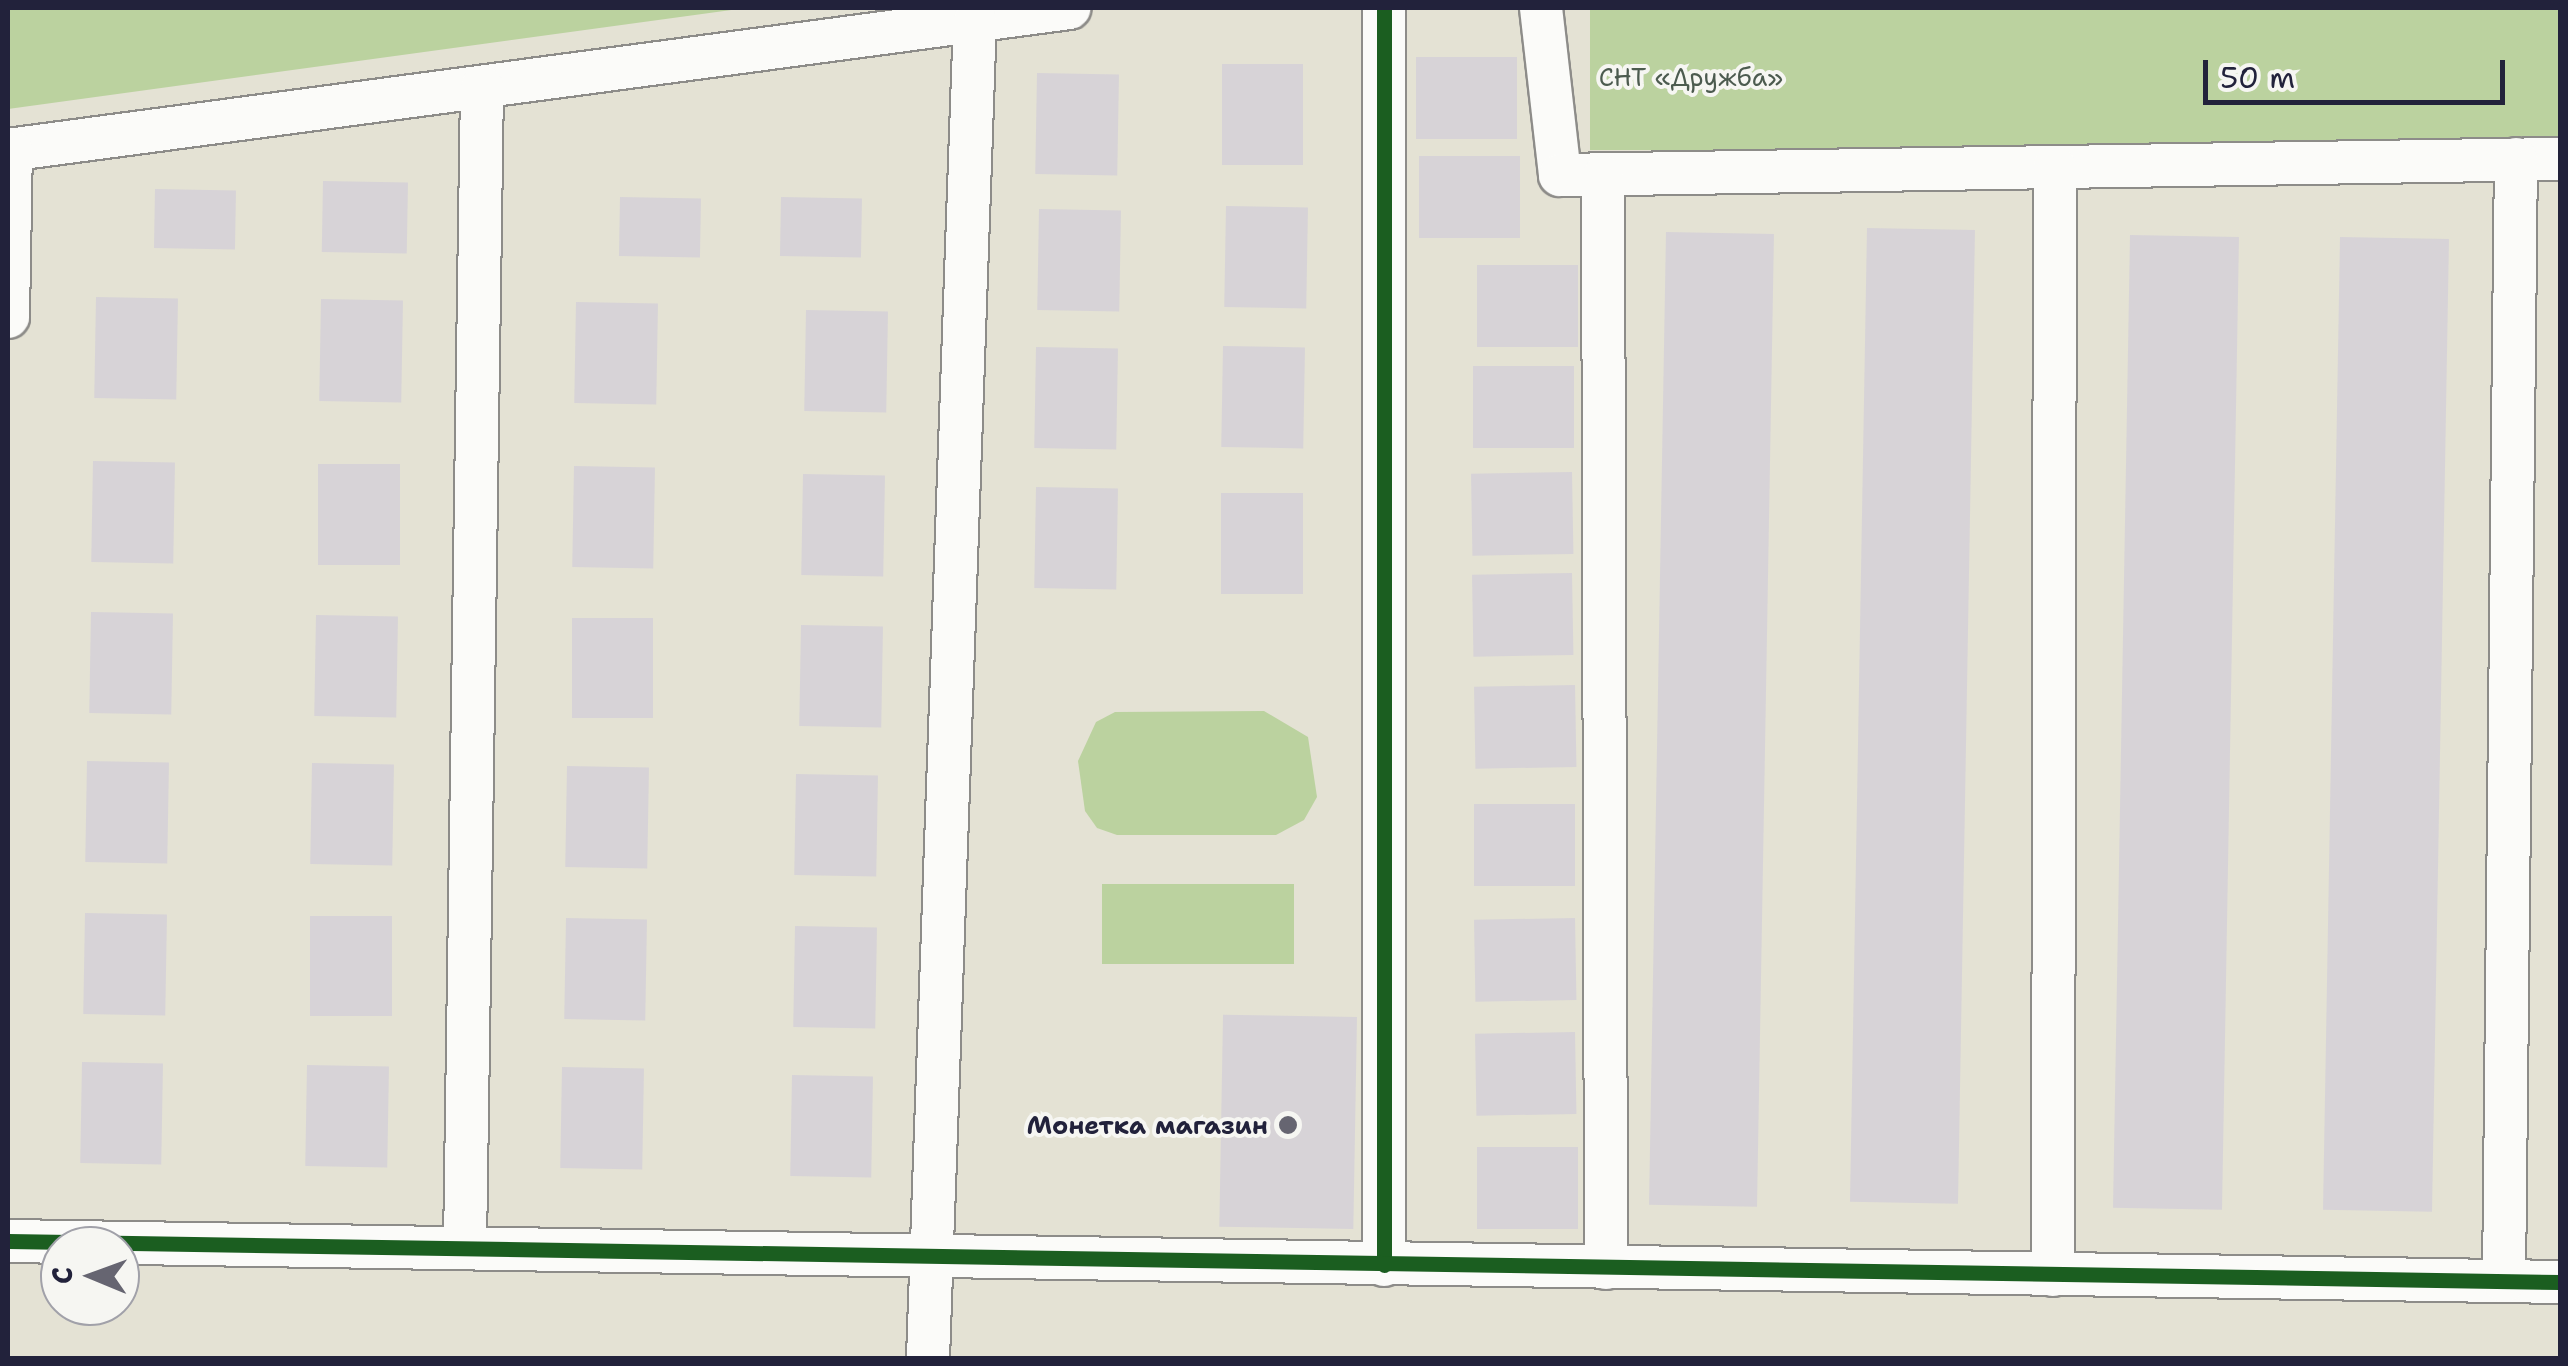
<!DOCTYPE html>
<html>
<head>
<meta charset="utf-8">
<style>
  body { margin:0 }
  #map { position:relative; width:2568px; height:1366px; overflow:hidden; background:#e4e2d4; font-family:"Shantell Sans",sans-serif }
  div>[style] { position:absolute }
  .green>* { inset:0; background:#bbd29f; transform-origin:0 0 }
  .building>* { inset:0; background:#d7d3d7; transform-origin:0 0 }
  .roads { filter:drop-shadow(2px 0 #8d8c89) drop-shadow(-2px 0 #8d8c89) drop-shadow(0 2px #8d8c89) drop-shadow(0 -2px #8d8c89) }
  .minor>* { height:42px; margin:-21px; padding:0 21px; transform-origin:21px; border-radius:21px; background:#fbfbf9 }
  .cycleway>* { height:15px; margin:-7.5px; padding:0 7.5px; transform-origin:7.5px; border-radius:7.5px; background:#1b5e20 }
  .dots>* { width:28px; height:28px; translate:-50% -50%; box-sizing:border-box; border:5px solid #f6f6f2; border-radius:50% }
  span { translate:-50% -50%; white-space:nowrap; text-align:center; line-height:1.15; -webkit-text-stroke:8px #f6f6f2; paint-order:stroke }
  .park-label { font-size:25px; color:#4c5b4f }
  .poi-label { font-size:25px; color:#22223b; font-weight:700 }
  .right { translate:-100% -50%; text-align:right }
  .frame { position:absolute; inset:0; border:10px solid #22223b; pointer-events:none }
  .north { position:absolute; left:40px; top:1226px; width:100px; height:100px; box-sizing:border-box; background:#f6f6f2; border:2px solid #a1a1a9; border-radius:50%; rotate:271deg; font-size:28px; font-weight:700; line-height:40px; text-align:center; color:#22223b }
  .north::after { content:''; display:block; margin:auto; width:35px; height:45px; background:#666571; clip-path:polygon(50% 0,100% 100%,50% 72%,0 100%) }
  .scale { position:absolute; left:2203px; top:60px; width:302px; height:45px; box-sizing:border-box; border:5px solid #22223b; border-top:0; padding-left:12px; font-size:30px; line-height:35px; white-space:nowrap; color:#22223b; -webkit-text-stroke:8px #f6f6f2; paint-order:stroke }
</style>
</head>
<body>
<div id="map">
  <div class="green">
    <div style="clip-path:polygon(8px 8px,746px 8px,8px 109px)"></div>
    <div style="left:1590px;top:8px;width:970px;height:142px"></div>
    <div style="clip-path:polygon(1264px 711px,1308px 737px,1317px 797px,1304px 820px,1276px 835px,1117px 835px,1097px 828px,1085px 811px,1078px 761px,1096px 722px,1115px 712px)"></div>
    <div style="left:1102px;top:884px;width:192px;height:80px"></div>
  </div>
  <div class="building">
    <div style="left:1517px;top:57px;width:82px;height:101px;rotate:90deg"></div>
    <div style="left:1222px;top:64px;width:81px;height:101px"></div>
    <div style="left:1037px;top:73px;width:82px;height:101px;rotate:1deg"></div>
    <div style="left:1520px;top:156px;width:82px;height:101px;rotate:90deg"></div>
    <div style="left:323px;top:181px;width:85px;height:71px;rotate:1deg"></div>
    <div style="left:155px;top:189px;width:81px;height:59px;rotate:1deg"></div>
    <div style="left:620px;top:197px;width:81px;height:59px;rotate:1deg"></div>
    <div style="left:781px;top:197px;width:81px;height:59px;rotate:1deg"></div>
    <div style="left:1226px;top:206px;width:82px;height:101px;rotate:1deg"></div>
    <div style="left:1039px;top:209px;width:82px;height:101px;rotate:1deg"></div>
    <div style="left:1867px;top:228px;width:108px;height:974px;rotate:1deg"></div>
    <div style="left:1666px;top:232px;width:108px;height:973px;rotate:1deg"></div>
    <div style="left:2130px;top:235px;width:109px;height:973px;rotate:1deg"></div>
    <div style="left:2340px;top:237px;width:109px;height:973px;rotate:1deg"></div>
    <div style="left:1578px;top:265px;width:82px;height:101px;rotate:90deg"></div>
    <div style="left:96px;top:297px;width:82px;height:101px;rotate:1deg"></div>
    <div style="left:321px;top:299px;width:82px;height:102px;rotate:1deg"></div>
    <div style="left:576px;top:302px;width:82px;height:101px;rotate:1deg"></div>
    <div style="left:806px;top:310px;width:82px;height:101px;rotate:1deg"></div>
    <div style="left:1223px;top:346px;width:82px;height:101px;rotate:1deg"></div>
    <div style="left:1036px;top:347px;width:82px;height:101px;rotate:1deg"></div>
    <div style="left:1574px;top:366px;width:82px;height:101px;rotate:90deg"></div>
    <div style="left:93px;top:461px;width:82px;height:101px;rotate:1deg"></div>
    <div style="left:318px;top:464px;width:82px;height:101px"></div>
    <div style="left:574px;top:466px;width:81px;height:101px;rotate:1deg"></div>
    <div style="left:1572px;top:472px;width:82px;height:101px;rotate:89deg"></div>
    <div style="left:803px;top:474px;width:82px;height:101px;rotate:1deg"></div>
    <div style="left:1036px;top:487px;width:82px;height:101px;rotate:1deg"></div>
    <div style="left:1221px;top:493px;width:82px;height:101px"></div>
    <div style="left:1572px;top:573px;width:82px;height:100px;rotate:89deg"></div>
    <div style="left:91px;top:612px;width:82px;height:101px;rotate:1deg"></div>
    <div style="left:316px;top:615px;width:82px;height:101px;rotate:1deg"></div>
    <div style="left:572px;top:618px;width:81px;height:100px"></div>
    <div style="left:801px;top:625px;width:82px;height:101px;rotate:1deg"></div>
    <div style="left:1575px;top:685px;width:82px;height:101px;rotate:89deg"></div>
    <div style="left:87px;top:761px;width:82px;height:101px;rotate:1deg"></div>
    <div style="left:312px;top:763px;width:82px;height:101px;rotate:1deg"></div>
    <div style="left:567px;top:766px;width:82px;height:101px;rotate:1deg"></div>
    <div style="left:796px;top:774px;width:82px;height:101px;rotate:1deg"></div>
    <div style="left:1575px;top:804px;width:82px;height:101px;rotate:90deg"></div>
    <div style="left:85px;top:913px;width:82px;height:101px;rotate:1deg"></div>
    <div style="left:310px;top:916px;width:82px;height:100px"></div>
    <div style="left:566px;top:918px;width:81px;height:101px;rotate:1deg"></div>
    <div style="left:1575px;top:918px;width:82px;height:101px;rotate:89deg"></div>
    <div style="left:795px;top:926px;width:82px;height:101px;rotate:1deg"></div>
    <div style="left:1357px;top:1017px;width:212px;height:134px;rotate:91deg"></div>
    <div style="left:1575px;top:1032px;width:82px;height:100px;rotate:89deg"></div>
    <div style="left:82px;top:1062px;width:81px;height:101px;rotate:1deg"></div>
    <div style="left:307px;top:1065px;width:82px;height:101px;rotate:1deg"></div>
    <div style="left:562px;top:1067px;width:82px;height:101px;rotate:1deg"></div>
    <div style="left:792px;top:1075px;width:81px;height:101px;rotate:1deg"></div>
    <div style="left:1578px;top:1147px;width:82px;height:101px;rotate:90deg"></div>
  </div>
  <div class="roads">
    <div class="minor">
      <div style="left:1384px;top:8px;width:1257px;rotate:90deg"></div>
      <div style="left:1541px;top:8px;width:168px;rotate:83.5deg"></div>
      <div style="left:1560px;top:175px;width:1000px;rotate:-0.92deg"></div>
      <div style="left:8px;top:150px;width:1071px;rotate:-7.62deg"></div>
      <div style="left:1603px;top:177px;width:1091px;rotate:89.84deg"></div>
      <div style="left:8px;top:317px;width:167px;rotate:-89deg"></div>
      <div style="left:8px;top:1241px;width:2552px;rotate:0.92deg"></div>
      <div style="left:465px;top:1246px;width:1159px;rotate:-89.16deg"></div>
      <div style="left:2053px;top:1275px;width:1108px;rotate:-89.9deg"></div>
      <div style="left:2504px;top:1281px;width:1122px;rotate:-89.39deg"></div>
      <div style="left:928px;top:1358px;width:1338px;rotate:-87.99deg"></div>
    </div>
  </div>
  <div class="cycleway">
    <div style="left:1384px;top:8px;width:1257px;rotate:90deg"></div>
    <div style="left:8px;top:1241px;width:2552px;rotate:0.92deg"></div>
  </div>
  <div class="dots">
    <div style="left:1288px;top:1125px;background:#666571"></div>
  </div>
  <div class="park-label">
    <span style="left:1691px;top:77px">СНТ «Дружба»</span>
  </div>
  <div class="poi-label">
    <span class="right" style="left:1268px;top:1125px">Монетка магазин</span>
  </div>
  <div class="frame"></div>
  <div class="north">С</div>
  <div class="scale">50 m</div>
</div>
</body>
</html>
